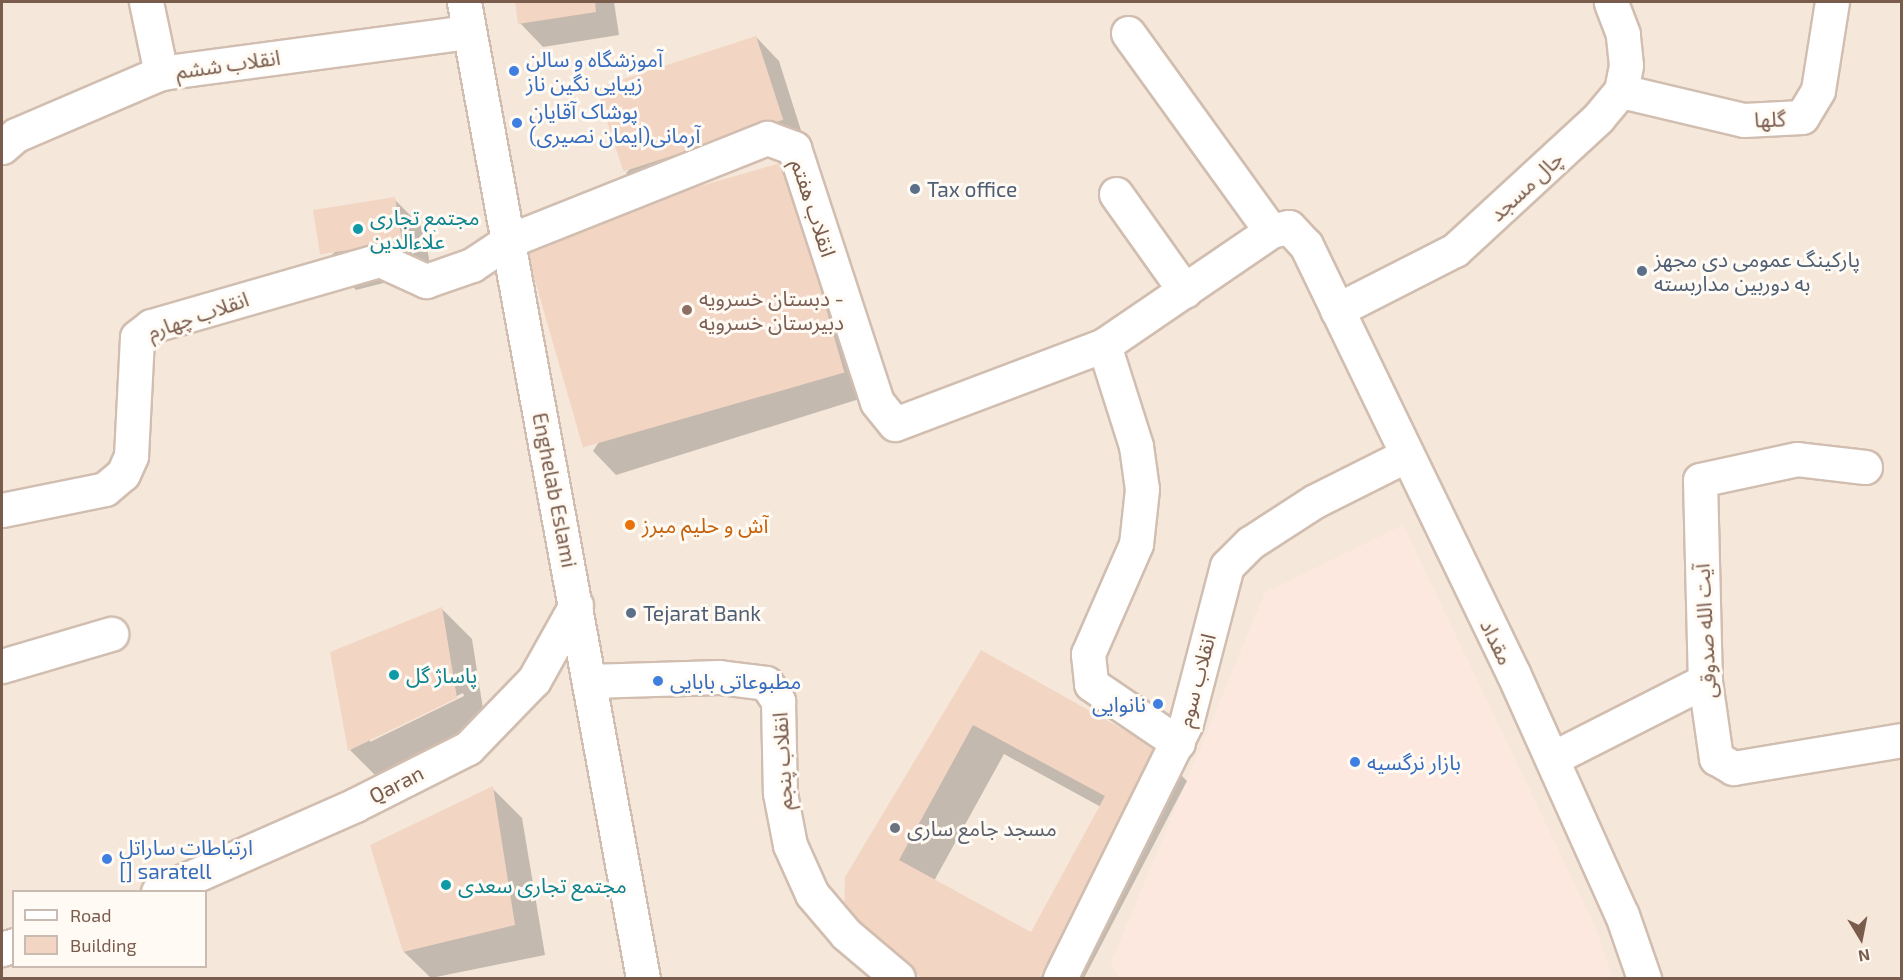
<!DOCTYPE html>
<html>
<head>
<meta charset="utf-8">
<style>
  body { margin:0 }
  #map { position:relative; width:1903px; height:980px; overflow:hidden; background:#fdf6ec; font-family:"Exo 2","Noto Sans Arabic",sans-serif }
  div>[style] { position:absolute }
  .residential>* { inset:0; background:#f5e8da }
  .commercial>* { inset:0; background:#fde8e0 }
  .shadow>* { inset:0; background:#0003 }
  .building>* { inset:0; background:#f3d5c3; transform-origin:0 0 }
  .roads { filter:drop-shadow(2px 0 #d1beb0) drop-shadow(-2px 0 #d1beb0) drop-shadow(0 2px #d1beb0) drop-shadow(0 -2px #d1beb0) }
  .street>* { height:33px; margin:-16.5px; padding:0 16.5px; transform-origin:16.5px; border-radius:16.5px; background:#fff }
  .secondary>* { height:33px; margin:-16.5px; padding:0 16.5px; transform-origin:16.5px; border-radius:16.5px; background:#fff }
  .dots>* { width:16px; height:16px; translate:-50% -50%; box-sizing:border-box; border:3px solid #fffaf3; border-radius:50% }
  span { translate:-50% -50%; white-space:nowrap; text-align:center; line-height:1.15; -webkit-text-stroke:6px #fffaf3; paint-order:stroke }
  .shop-label { font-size:21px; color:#366cbe }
  .left { translate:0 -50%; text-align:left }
  .right { translate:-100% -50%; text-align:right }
  .street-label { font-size:21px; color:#7a5c4d }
  .service-label { font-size:21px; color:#4e5e75 }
  .culture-label { font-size:21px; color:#0d838f }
  .education-label { font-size:21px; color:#785e54 }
  .food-label { font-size:21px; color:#c56008 }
  .worship-label { font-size:21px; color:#5b616d }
  .frame { position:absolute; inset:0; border:3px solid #7a5c4d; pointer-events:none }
  .legend { position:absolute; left:12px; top:890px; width:195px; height:78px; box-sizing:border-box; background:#fffaf3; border:2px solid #cabbb1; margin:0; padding:8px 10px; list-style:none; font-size:18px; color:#7a5c4d }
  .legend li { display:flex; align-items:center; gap:12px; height:30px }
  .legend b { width:30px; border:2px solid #cabbb1 }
  .north { position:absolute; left:1831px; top:908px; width:60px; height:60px; -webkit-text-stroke:4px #fffaf3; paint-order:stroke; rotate:170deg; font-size:16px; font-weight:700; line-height:24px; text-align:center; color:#7a5c4d }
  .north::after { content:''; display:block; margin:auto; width:21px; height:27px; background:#7a5c4d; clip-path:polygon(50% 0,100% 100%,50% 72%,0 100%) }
</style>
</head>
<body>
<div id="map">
  <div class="residential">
    <div style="clip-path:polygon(evenodd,2px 2px,1901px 2px,1901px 978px,2px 978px,2px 2px,14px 892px,206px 892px,206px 966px,14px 966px,14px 892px)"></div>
  </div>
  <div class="commercial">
    <div style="clip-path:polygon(1403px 525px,1597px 931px,1613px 978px,1120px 978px,1111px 963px,1265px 593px)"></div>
  </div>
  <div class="shadow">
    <div style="clip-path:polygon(516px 2px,614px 2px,619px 35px,543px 47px,520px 23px)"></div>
    <div style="clip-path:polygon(756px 37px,779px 61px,805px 143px,649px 196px,626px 173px)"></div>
    <div style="clip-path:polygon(783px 163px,869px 396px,616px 475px,593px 451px)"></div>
    <div style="clip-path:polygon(394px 199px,424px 229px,431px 271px,356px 290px,326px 260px)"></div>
    <div style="clip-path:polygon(evenodd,441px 608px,472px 639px,486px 728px,380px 780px,350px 750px,441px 608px,463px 693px,464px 696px,370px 742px,370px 738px,463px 693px)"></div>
    <div style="clip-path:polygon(evenodd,982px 652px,1157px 751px,1187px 781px,1084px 978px,1040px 978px,1052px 955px,1037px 978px,922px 978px,845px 913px,982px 652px,1004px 754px,1101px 807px,1031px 934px,934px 881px,1004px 754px)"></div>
    <div style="clip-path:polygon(492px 788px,522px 818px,545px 955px,431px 978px,404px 952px)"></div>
  </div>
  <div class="building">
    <div style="clip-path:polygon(515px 2px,595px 2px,596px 12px,518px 24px)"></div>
    <div style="left:756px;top:36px;width:88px;height:168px;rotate:72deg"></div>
    <div style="left:784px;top:162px;width:219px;height:272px;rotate:74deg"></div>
    <div style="left:395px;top:197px;width:45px;height:83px;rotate:81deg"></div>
    <div style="clip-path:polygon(442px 607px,457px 698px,348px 751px,330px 652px)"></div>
    <div style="clip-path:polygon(evenodd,981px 650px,1158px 749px,1039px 978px,922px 978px,844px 913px,845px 877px,981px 650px,973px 725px,1105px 796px,1031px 932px,899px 860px,973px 725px)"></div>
    <div style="clip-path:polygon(493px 786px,515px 925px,403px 952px,370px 845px)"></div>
  </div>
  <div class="roads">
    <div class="street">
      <div style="left:146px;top:2px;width:73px;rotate:78.1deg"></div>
      <div style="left:1128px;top:33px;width:244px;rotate:54.2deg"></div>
      <div style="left:1621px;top:91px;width:126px;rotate:13.3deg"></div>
      <div style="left:1744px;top:120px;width:58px;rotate:-3deg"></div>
      <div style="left:1802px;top:117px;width:31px;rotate:-59deg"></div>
      <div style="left:1818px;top:90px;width:89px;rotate:-81deg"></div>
      <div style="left:2px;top:147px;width:18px;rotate:-41deg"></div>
      <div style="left:16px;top:135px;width:158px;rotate:-23.2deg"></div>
      <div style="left:161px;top:73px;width:311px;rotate:-7.6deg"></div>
      <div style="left:1116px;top:194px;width:119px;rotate:54.6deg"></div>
      <div style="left:1337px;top:310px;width:132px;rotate:-27deg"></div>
      <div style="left:1455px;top:250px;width:195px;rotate:-42.7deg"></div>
      <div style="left:1598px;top:118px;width:35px;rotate:-50deg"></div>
      <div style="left:1621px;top:91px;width:26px;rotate:-79deg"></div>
      <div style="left:1626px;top:65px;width:31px;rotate:-96deg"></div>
      <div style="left:1623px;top:34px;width:34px;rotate:-111deg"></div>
      <div style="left:1104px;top:345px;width:106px;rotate:72.4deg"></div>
      <div style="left:1136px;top:446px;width:43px;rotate:82.1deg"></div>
      <div style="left:1142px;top:489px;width:55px;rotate:96.2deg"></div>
      <div style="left:1136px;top:544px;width:120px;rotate:113.6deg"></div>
      <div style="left:1088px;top:654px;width:30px;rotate:84deg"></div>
      <div style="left:1091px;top:684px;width:105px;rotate:34.1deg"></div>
      <div style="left:1865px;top:467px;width:68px;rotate:-173.3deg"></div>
      <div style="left:1797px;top:459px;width:99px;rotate:167.8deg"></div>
      <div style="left:1700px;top:480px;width:201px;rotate:88.6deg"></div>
      <div style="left:1705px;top:681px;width:78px;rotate:81.9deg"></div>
      <div style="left:1716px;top:758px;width:20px;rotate:30deg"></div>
      <div style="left:1733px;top:768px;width:171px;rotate:-9.4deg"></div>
      <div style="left:2px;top:510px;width:105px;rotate:-11.5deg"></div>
      <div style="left:105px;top:489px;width:23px;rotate:-40deg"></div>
      <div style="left:123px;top:474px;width:20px;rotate:-66deg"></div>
      <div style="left:131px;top:456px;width:119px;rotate:-87.1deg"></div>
      <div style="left:137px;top:337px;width:18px;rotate:-38deg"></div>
      <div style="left:151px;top:326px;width:238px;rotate:-16.1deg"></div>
      <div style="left:380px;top:260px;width:51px;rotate:24.5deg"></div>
      <div style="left:426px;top:281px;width:49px;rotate:-19.2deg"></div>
      <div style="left:472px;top:265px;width:43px;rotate:-33.7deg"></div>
      <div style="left:508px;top:241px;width:279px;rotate:-21.7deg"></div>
      <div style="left:767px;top:138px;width:29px;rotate:20deg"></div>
      <div style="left:794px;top:148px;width:267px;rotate:71.9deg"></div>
      <div style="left:877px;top:402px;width:28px;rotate:51deg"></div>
      <div style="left:895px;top:424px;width:223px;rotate:-20.7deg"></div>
      <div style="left:1104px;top:345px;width:202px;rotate:-34.3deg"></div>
      <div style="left:1271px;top:231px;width:18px;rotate:-13deg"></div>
      <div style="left:1289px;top:227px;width:25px;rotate:47deg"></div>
      <div style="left:1306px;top:245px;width:475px;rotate:64.2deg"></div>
      <div style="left:1513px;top:673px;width:265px;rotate:65.8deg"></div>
      <div style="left:1622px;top:915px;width:67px;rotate:70.8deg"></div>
      <div style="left:2px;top:666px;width:114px;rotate:-16.4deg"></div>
      <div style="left:590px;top:681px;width:129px;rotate:-1.8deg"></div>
      <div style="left:719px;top:677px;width:47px;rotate:7.3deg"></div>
      <div style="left:766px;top:683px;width:22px;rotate:56deg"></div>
      <div style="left:778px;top:701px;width:92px;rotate:88.8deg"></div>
      <div style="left:780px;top:793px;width:53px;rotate:79.1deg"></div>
      <div style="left:790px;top:845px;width:54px;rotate:65.8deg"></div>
      <div style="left:812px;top:894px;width:52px;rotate:49.6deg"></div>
      <div style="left:846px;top:934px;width:68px;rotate:40.2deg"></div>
      <div style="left:1553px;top:758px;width:170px;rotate:-26.9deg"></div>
      <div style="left:1060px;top:978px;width:284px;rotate:-63.7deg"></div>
      <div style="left:1186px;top:723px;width:162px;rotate:-75.4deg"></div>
      <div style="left:1227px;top:566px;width:33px;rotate:-45deg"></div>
      <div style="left:1250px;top:543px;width:77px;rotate:-32.9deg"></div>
      <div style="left:1315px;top:501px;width:101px;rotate:-26.6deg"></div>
    </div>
    <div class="secondary">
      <div style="left:464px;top:2px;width:992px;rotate:79.61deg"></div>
      <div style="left:158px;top:892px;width:215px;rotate:-23.8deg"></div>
      <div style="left:355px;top:805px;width:127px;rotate:-26.8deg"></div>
      <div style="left:468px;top:748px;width:95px;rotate:-45.9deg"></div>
      <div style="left:534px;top:680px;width:86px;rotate:-60.8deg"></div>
      <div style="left:2px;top:949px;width:13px;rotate:-18deg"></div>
    </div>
  </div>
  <div class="dots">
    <div style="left:514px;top:71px;background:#3f7fe0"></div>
    <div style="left:517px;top:123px;background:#3f7fe0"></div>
    <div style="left:915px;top:189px;background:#5c6f8a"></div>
    <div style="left:358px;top:229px;background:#0f9aa8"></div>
    <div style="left:1642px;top:271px;background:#5c6f8a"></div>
    <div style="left:687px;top:310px;background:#8d6e63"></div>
    <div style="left:630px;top:525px;background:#e8710a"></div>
    <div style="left:631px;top:613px;background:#5c6f8a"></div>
    <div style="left:394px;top:675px;background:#0f9aa8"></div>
    <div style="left:658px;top:681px;background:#3f7fe0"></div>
    <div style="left:1158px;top:704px;background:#3f7fe0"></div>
    <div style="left:1355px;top:762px;background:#3f7fe0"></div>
    <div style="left:895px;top:828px;background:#6b7280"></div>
    <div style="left:107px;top:859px;background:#3f7fe0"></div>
    <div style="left:446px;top:885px;background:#0f9aa8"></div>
  </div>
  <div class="shop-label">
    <span class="left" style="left:526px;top:71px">آموزشگاه و سالن<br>زیبایی نگین ناز</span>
    <span class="left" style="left:529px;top:123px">پوشاک آقایان<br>آرمانی(ایمان نصیری)</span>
    <span class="left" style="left:670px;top:681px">مطبوعاتی بابایی</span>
    <span class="right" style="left:1146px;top:704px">نانوایی</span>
    <span class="left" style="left:1367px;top:762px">بازار نرگسیه</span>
    <span class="left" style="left:119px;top:859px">ارتباطات ساراتل<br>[] saratell</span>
  </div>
  <div class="street-label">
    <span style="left:228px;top:64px;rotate:-8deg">انقلاب ششم</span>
    <span style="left:1770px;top:119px;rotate:-2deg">گلها</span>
    <span style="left:1526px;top:186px;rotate:-43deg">چال مسجد</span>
    <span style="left:814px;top:208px;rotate:72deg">انقلاب هفتم</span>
    <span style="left:198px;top:315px;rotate:-19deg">انقلاب چهارم</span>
    <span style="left:555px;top:490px;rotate:79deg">Enghelab Eslami</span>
    <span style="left:1705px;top:631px;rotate:-93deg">آیت الله صدوقی</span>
    <span style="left:1497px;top:642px;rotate:64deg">مقداد</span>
    <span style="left:1196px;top:680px;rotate:-75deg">انقلاب سوم</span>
    <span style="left:782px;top:761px;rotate:-93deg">انقلاب پنجم</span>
    <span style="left:396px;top:784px;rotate:-27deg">Qaran</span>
  </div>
  <div class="service-label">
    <span class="left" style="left:927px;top:189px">Tax office</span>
    <span class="left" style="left:1654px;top:271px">پارکینگ عمومی دی مجهز<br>به دوربین مداربسته</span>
    <span class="left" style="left:643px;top:613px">Tejarat Bank</span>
  </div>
  <div class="culture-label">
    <span class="left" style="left:370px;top:229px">مجتمع تجاری<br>علاءالدین</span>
    <span class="left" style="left:406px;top:675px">پاساژ گل</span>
    <span class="left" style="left:458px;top:885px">مجتمع تجاری سعدی</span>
  </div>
  <div class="education-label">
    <span class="left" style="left:699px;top:310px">دبستان خسرویه -<br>دبیرستان خسرویه</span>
  </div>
  <div class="food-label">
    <span class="left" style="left:642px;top:525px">آش و حلیم مبرز</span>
  </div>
  <div class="worship-label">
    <span class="left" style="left:907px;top:828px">مسجد جامع ساری</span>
  </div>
  <div class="frame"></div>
  <ul class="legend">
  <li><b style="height:8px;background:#fff"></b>Road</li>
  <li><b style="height:16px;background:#f3d5c3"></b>Building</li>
  </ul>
  <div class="north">N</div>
</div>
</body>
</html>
